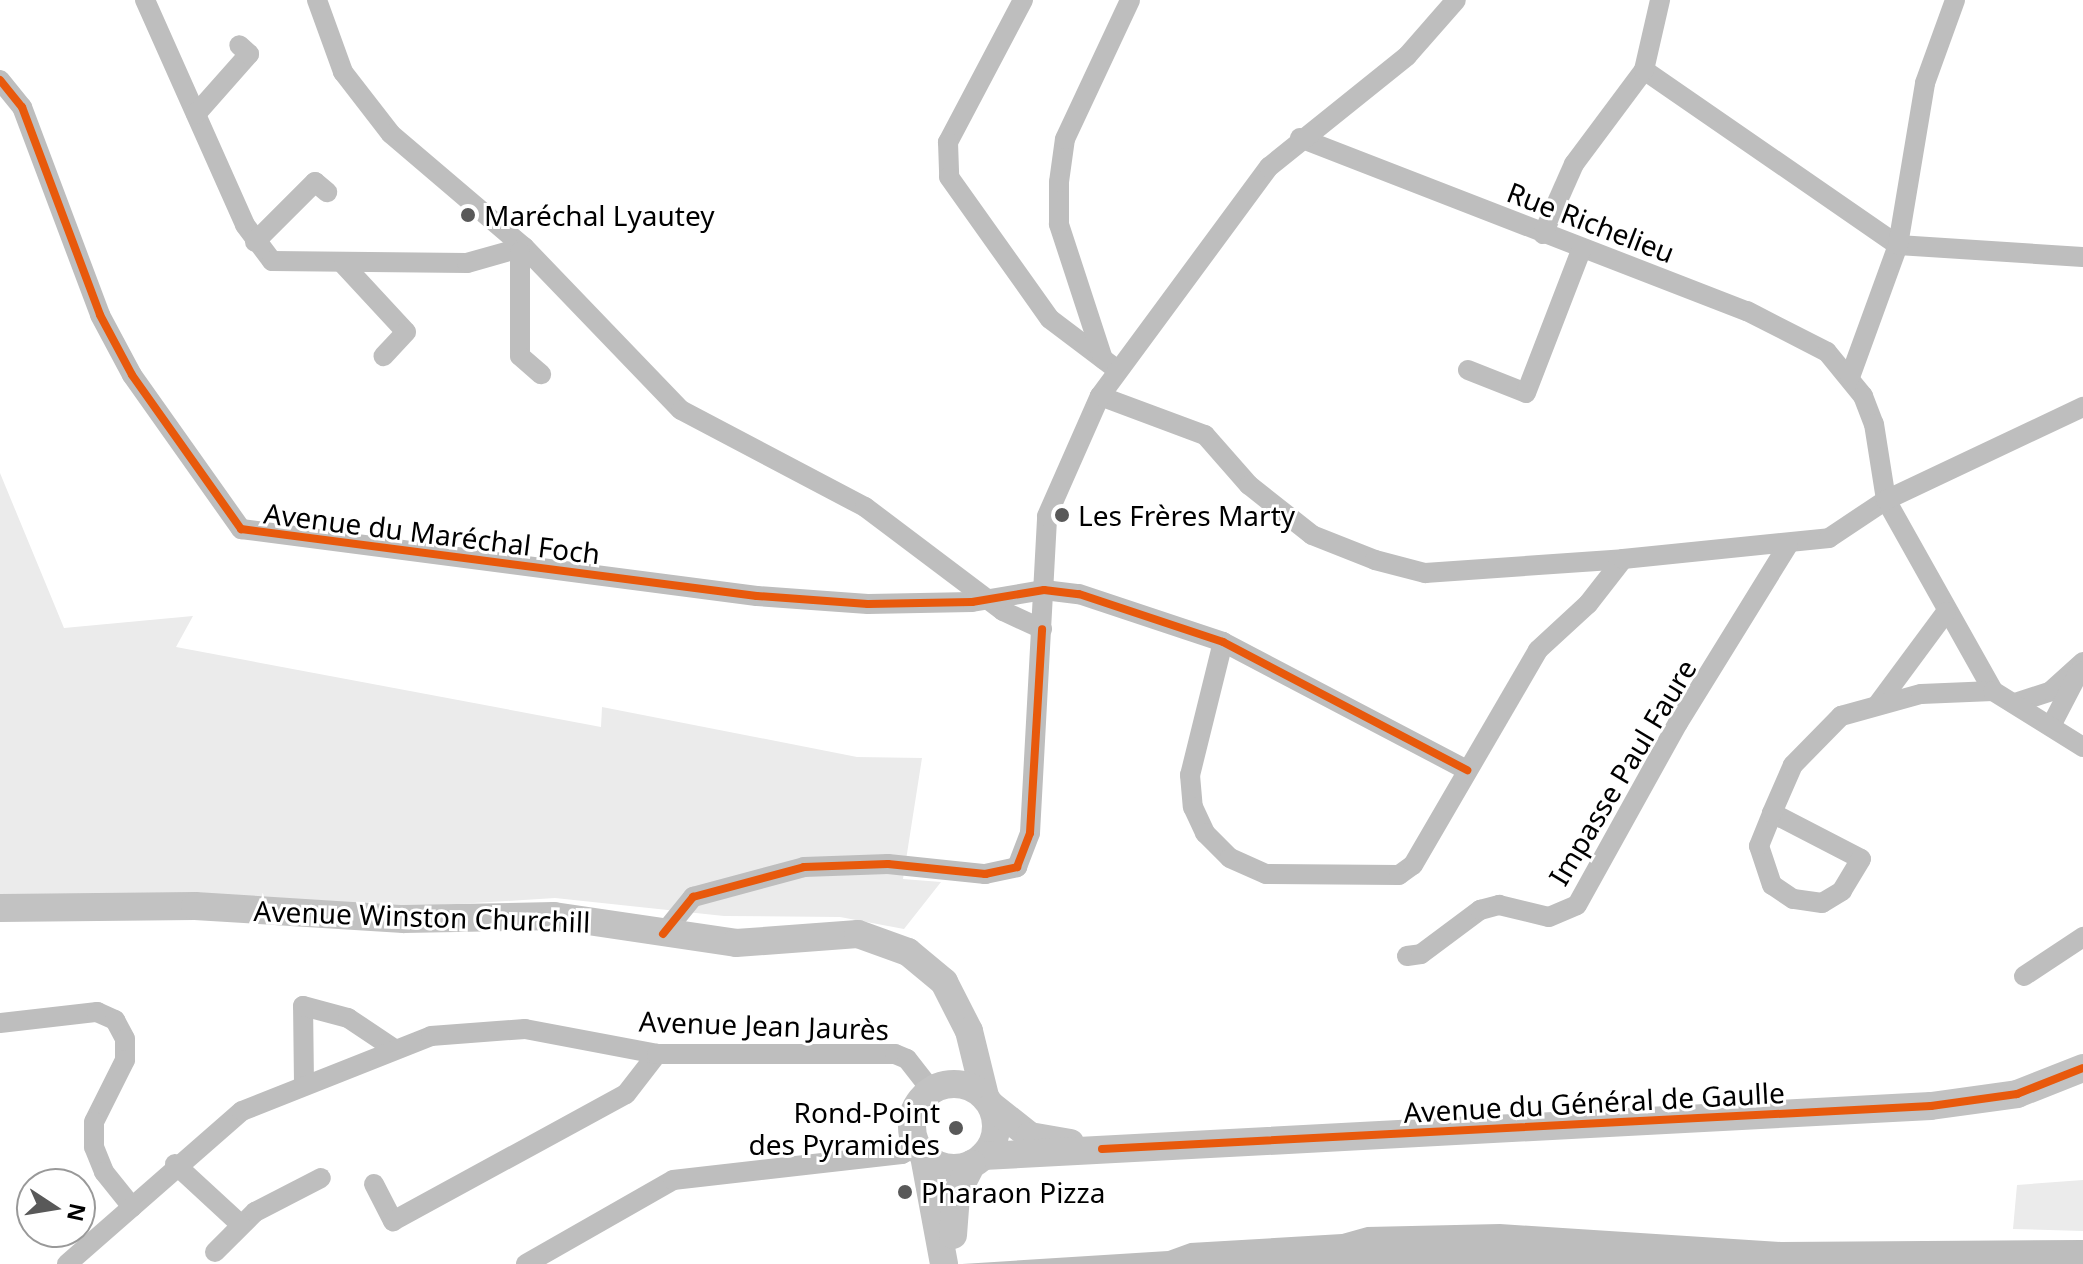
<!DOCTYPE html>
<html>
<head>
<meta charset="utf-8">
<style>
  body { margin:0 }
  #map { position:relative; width:2083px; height:1264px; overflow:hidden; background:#fff; font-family:"Noto Sans",sans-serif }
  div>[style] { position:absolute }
  .green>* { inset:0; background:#ebebeb }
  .water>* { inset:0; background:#bdbdbd }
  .street>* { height:20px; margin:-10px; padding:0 10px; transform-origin:10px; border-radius:10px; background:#bebebe }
  .secondary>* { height:28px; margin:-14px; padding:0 14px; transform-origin:14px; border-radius:14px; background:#c2c2c2 }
  .secondary>.ring { margin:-14px; padding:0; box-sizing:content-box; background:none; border:28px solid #c2c2c2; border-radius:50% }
  .cycleway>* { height:8px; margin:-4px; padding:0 4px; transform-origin:4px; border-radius:4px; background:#e8590c }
  .dots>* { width:22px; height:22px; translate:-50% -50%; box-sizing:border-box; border:4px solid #fff; border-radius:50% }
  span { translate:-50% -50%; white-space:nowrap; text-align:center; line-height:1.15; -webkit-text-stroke:6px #fff; paint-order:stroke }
  .poi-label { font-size:28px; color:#000 }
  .left { translate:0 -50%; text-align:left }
  .right { translate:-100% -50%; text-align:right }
  .street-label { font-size:28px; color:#000 }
  .north { position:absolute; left:16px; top:1168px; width:80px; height:80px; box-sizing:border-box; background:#fff; border:2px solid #999; border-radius:50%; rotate:102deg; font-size:22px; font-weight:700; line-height:32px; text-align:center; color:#000 }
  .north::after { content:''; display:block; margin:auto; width:28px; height:36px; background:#595959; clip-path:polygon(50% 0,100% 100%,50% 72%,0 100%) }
</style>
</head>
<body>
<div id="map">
  <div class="green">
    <div style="clip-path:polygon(0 473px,64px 628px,193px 616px,176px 647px,601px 727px,602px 707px,857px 757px,922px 758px,903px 879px,941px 882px,904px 929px,840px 917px,724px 916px,555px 898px,408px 907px,0 898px)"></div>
    <div style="clip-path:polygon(2083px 1180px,2083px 1231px,2013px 1229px,2017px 1185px)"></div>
  </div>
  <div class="water">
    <div style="clip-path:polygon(1500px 1224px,1781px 1242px,2083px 1240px,2083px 1264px,962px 1264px,1168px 1251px,1190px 1243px,1342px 1234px,1367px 1227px)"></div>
  </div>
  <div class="street">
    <div style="left:145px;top:0;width:246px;rotate:66deg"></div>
    <div style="left:245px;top:225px;width:45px;rotate:53.1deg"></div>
    <div style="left:272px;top:261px;width:195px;rotate:0.6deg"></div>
    <div style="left:467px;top:263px;width:59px;rotate:-15.7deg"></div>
    <div style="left:317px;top:0;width:77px;rotate:70.1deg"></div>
    <div style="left:343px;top:72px;width:78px;rotate:52.3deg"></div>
    <div style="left:391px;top:134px;width:175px;rotate:40.4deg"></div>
    <div style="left:524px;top:247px;width:226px;rotate:46.1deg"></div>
    <div style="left:681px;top:410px;width:208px;rotate:27.8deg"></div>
    <div style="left:865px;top:507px;width:173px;rotate:37deg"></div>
    <div style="left:1003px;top:611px;width:43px;rotate:24.8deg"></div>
    <div style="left:1023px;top:0;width:161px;rotate:117.8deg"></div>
    <div style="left:948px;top:142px;width:35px;rotate:88deg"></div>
    <div style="left:949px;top:177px;width:174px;rotate:54.6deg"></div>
    <div style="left:1050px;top:319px;width:83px;rotate:37.1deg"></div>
    <div style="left:1644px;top:70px;width:308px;rotate:34.6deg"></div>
    <div style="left:1898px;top:245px;width:185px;rotate:3.7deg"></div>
    <div style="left:0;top:80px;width:35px;rotate:51deg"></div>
    <div style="left:22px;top:107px;width:222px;rotate:69.4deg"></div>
    <div style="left:100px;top:315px;width:68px;rotate:61.9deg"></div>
    <div style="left:132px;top:375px;width:189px;rotate:54.7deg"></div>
    <div style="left:241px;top:529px;width:520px;rotate:7.4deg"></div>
    <div style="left:757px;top:596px;width:111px;rotate:4.1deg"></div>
    <div style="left:868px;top:604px;width:104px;rotate:-1.1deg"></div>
    <div style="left:972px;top:602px;width:73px;rotate:-9.5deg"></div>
    <div style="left:1044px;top:590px;width:35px;rotate:7deg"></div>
    <div style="left:1079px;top:594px;width:152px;rotate:18.4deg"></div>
    <div style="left:1223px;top:642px;width:276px;rotate:27.7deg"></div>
    <div style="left:196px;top:114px;width:80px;rotate:-48.5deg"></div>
    <div style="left:249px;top:54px;width:13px;rotate:-138deg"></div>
    <div style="left:1300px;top:138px;width:479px;rotate:21.2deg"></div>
    <div style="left:1747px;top:311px;width:90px;rotate:27.1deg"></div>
    <div style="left:1827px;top:352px;width:57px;rotate:50.7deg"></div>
    <div style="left:1863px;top:396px;width:30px;rotate:69deg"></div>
    <div style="left:1874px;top:424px;width:77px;rotate:81deg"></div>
    <div style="left:1886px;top:500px;width:219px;rotate:60.7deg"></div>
    <div style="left:1543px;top:234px;width:77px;rotate:-66.1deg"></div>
    <div style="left:1574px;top:164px;width:117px;rotate:-53.3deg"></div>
    <div style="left:1644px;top:70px;width:72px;rotate:-77.1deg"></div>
    <div style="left:255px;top:242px;width:85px;rotate:-45deg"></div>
    <div style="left:315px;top:182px;width:16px;rotate:40deg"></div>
    <div style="left:520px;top:252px;width:104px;rotate:90deg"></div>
    <div style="left:520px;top:356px;width:28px;rotate:41deg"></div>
    <div style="left:344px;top:265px;width:91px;rotate:47.2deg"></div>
    <div style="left:406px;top:332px;width:33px;rotate:133deg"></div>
    <div style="left:1103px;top:359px;width:142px;rotate:-108.1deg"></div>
    <div style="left:1059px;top:224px;width:42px;rotate:-90deg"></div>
    <div style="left:1059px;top:182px;width:43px;rotate:-82.1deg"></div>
    <div style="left:1065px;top:139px;width:153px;rotate:-64.9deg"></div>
    <div style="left:1468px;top:370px;width:62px;rotate:21.6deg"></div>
    <div style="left:1526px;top:393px;width:155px;rotate:-68.9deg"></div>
    <div style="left:1850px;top:377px;width:140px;rotate:-70deg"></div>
    <div style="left:1898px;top:245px;width:164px;rotate:-80.5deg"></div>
    <div style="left:1925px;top:83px;width:88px;rotate:-70.1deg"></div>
    <div style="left:1100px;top:396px;width:112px;rotate:20.4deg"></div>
    <div style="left:1205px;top:435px;width:67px;rotate:48.7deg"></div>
    <div style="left:1249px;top:485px;width:80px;rotate:38.4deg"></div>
    <div style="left:1312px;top:535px;width:68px;rotate:21.6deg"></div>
    <div style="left:1375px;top:560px;width:52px;rotate:14.6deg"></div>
    <div style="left:1425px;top:573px;width:198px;rotate:-4deg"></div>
    <div style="left:1223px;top:642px;width:137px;rotate:103.9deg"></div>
    <div style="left:1190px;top:775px;width:32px;rotate:85deg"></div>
    <div style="left:1193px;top:807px;width:29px;rotate:65deg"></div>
    <div style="left:1205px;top:833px;width:35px;rotate:45deg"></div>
    <div style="left:1230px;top:858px;width:39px;rotate:24deg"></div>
    <div style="left:1266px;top:874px;width:133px;rotate:0.4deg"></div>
    <div style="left:1399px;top:875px;width:17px;rotate:-36deg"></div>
    <div style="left:1413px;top:865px;width:249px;rotate:-59.8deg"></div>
    <div style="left:1538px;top:650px;width:68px;rotate:-42.6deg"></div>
    <div style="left:1588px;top:604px;width:57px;rotate:-52.1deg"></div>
    <div style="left:1623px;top:559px;width:207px;rotate:-5.8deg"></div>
    <div style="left:1829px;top:538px;width:69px;rotate:-33.7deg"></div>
    <div style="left:1886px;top:500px;width:218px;rotate:-25.3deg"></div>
    <div style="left:2015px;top:703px;width:38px;rotate:-18deg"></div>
    <div style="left:2051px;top:691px;width:43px;rotate:-42.2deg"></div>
    <div style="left:1878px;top:704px;width:114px;rotate:-53.5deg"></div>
    <div style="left:2052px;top:724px;width:59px;rotate:-62.6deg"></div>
    <div style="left:1772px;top:813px;width:100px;rotate:27.3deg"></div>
    <div style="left:1861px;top:859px;width:37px;rotate:121deg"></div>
    <div style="left:1842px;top:891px;width:23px;rotate:149deg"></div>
    <div style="left:1822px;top:903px;width:29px;rotate:-172deg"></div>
    <div style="left:1793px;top:899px;width:25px;rotate:-146deg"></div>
    <div style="left:1772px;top:885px;width:41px;rotate:-108.4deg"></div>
    <div style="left:1759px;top:846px;width:35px;rotate:-68deg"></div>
    <div style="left:1772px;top:813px;width:52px;rotate:-66.4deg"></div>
    <div style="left:1793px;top:765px;width:69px;rotate:-45.6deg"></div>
    <div style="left:1841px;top:716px;width:83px;rotate:-15.4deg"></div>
    <div style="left:1921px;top:694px;width:72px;rotate:-2.4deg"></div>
    <div style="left:1993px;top:691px;width:106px;rotate:31.9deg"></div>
    <div style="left:663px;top:934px;width:48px;rotate:-51deg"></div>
    <div style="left:693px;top:897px;width:115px;rotate:-15.1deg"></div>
    <div style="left:804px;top:867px;width:84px;rotate:-2deg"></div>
    <div style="left:888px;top:864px;width:98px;rotate:5.9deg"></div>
    <div style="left:985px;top:874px;width:33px;rotate:-12deg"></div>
    <div style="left:1017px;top:867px;width:36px;rotate:-69deg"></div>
    <div style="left:1030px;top:833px;width:317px;rotate:-86.9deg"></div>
    <div style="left:1047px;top:516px;width:131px;rotate:-66.2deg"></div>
    <div style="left:1100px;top:396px;width:285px;rotate:-53.6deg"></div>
    <div style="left:1269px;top:167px;width:177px;rotate:-38.8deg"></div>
    <div style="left:1407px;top:56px;width:74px;rotate:-48.8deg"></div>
    <div style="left:1407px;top:956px;width:14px;rotate:-8deg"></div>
    <div style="left:1421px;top:954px;width:74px;rotate:-36.7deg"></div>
    <div style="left:1480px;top:910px;width:20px;rotate:-15deg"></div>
    <div style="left:1499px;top:905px;width:51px;rotate:13.5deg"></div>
    <div style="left:1549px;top:917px;width:30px;rotate:-23deg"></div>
    <div style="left:1577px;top:905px;width:208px;rotate:-61deg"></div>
    <div style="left:1678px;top:723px;width:209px;rotate:-58.3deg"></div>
    <div style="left:2024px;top:976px;width:71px;rotate:-33.5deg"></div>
    <div style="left:0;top:1023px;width:98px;rotate:-6.5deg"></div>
    <div style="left:97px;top:1012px;width:20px;rotate:24deg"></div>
    <div style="left:115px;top:1020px;width:21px;rotate:62deg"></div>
    <div style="left:125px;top:1039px;width:21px;rotate:90deg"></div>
    <div style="left:125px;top:1060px;width:69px;rotate:116.6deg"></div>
    <div style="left:94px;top:1122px;width:25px;rotate:90deg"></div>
    <div style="left:94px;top:1147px;width:27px;rotate:68deg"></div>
    <div style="left:104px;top:1172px;width:45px;rotate:51.3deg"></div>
    <div style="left:304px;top:1084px;width:78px;rotate:-90.7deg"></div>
    <div style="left:303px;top:1006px;width:47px;rotate:14.9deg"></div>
    <div style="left:348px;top:1018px;width:54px;rotate:33.7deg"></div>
    <div style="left:175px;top:1164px;width:88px;rotate:42.7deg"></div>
    <div style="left:374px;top:1184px;width:42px;rotate:62.8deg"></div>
    <div style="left:393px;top:1221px;width:265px;rotate:-28.6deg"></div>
    <div style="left:626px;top:1094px;width:51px;rotate:-52.2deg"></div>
    <div style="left:215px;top:1252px;width:57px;rotate:-45deg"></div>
    <div style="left:255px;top:1212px;width:74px;rotate:-27.3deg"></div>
    <div style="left:67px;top:1264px;width:232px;rotate:-41.2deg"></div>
    <div style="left:242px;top:1111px;width:203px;rotate:-21.6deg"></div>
    <div style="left:431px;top:1036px;width:94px;rotate:-4.3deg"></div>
    <div style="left:525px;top:1029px;width:134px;rotate:10.7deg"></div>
    <div style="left:657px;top:1054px;width:238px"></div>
    <div style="left:895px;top:1054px;width:13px;rotate:23deg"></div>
    <div style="left:907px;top:1059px;width:39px;rotate:52deg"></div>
    <div style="left:526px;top:1264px;width:169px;rotate:-29.7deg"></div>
    <div style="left:673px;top:1180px;width:230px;rotate:-6.5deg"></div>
    <div style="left:902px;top:1154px;width:16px;rotate:-30deg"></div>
  </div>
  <div class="secondary">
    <div style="left:0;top:908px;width:195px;rotate:-0.6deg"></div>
    <div style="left:195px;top:906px;width:209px;rotate:3.6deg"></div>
    <div style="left:404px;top:919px;width:150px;rotate:-1.1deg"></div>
    <div style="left:554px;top:916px;width:184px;rotate:8.4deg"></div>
    <div style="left:736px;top:943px;width:122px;rotate:-4.2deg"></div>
    <div style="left:858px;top:934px;width:53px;rotate:19.8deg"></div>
    <div style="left:908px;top:952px;width:47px;rotate:39.8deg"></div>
    <div style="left:944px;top:982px;width:55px;rotate:63deg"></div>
    <div style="left:969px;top:1031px;width:67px;rotate:76.2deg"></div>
    <div class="ring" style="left:912px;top:1084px;width:56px;height:56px"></div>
    <div style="left:992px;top:1106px;width:48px;rotate:38.3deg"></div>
    <div style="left:1030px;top:1136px;width:41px;rotate:9.9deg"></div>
    <div style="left:924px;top:1156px;width:110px;rotate:79.5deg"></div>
    <div style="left:983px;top:1156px;width:949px;rotate:-3.02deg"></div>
    <div style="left:1931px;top:1106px;width:87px;rotate:-7.9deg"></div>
    <div style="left:2017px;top:1094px;width:71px;rotate:-21.5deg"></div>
    <div style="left:953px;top:1235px;width:40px;rotate:-85.7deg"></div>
    <div style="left:956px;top:1195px;width:35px;rotate:-63deg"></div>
  </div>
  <div class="cycleway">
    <div style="left:0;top:80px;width:35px;rotate:51deg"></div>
    <div style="left:22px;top:107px;width:222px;rotate:69.4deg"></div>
    <div style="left:100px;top:315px;width:68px;rotate:61.9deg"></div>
    <div style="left:132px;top:375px;width:189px;rotate:54.7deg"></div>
    <div style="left:241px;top:529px;width:520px;rotate:7.4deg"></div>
    <div style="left:757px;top:596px;width:111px;rotate:4.1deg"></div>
    <div style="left:868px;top:604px;width:104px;rotate:-1.1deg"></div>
    <div style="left:972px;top:602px;width:73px;rotate:-9.5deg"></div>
    <div style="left:1044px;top:590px;width:35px;rotate:7deg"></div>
    <div style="left:1079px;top:594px;width:152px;rotate:18.4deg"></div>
    <div style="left:1223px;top:642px;width:276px;rotate:27.7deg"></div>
    <div style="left:663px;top:934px;width:48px;rotate:-51deg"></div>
    <div style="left:693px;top:897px;width:115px;rotate:-15.1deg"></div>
    <div style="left:804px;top:867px;width:84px;rotate:-2deg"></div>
    <div style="left:888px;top:864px;width:98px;rotate:5.9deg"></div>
    <div style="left:985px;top:874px;width:33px;rotate:-12deg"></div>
    <div style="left:1017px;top:867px;width:36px;rotate:-69deg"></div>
    <div style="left:1030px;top:833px;width:204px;rotate:-86.6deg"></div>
    <div style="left:1102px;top:1149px;width:830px;rotate:-2.97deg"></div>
    <div style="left:1931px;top:1106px;width:87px;rotate:-7.9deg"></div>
    <div style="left:2017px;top:1094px;width:71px;rotate:-21.5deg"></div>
  </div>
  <div class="dots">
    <div style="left:468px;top:215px;background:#595959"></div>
    <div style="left:1062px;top:515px;background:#595959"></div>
    <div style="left:956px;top:1128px;background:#595959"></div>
    <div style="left:905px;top:1192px;background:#595959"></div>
  </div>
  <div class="poi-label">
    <span class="left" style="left:484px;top:215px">Maréchal Lyautey</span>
    <span class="left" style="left:1078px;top:515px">Les Frères Marty</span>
    <span class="right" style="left:940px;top:1128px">Rond-Point<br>des Pyramides</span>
    <span class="left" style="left:921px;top:1192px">Pharaon Pizza</span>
  </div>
  <div class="street-label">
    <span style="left:1591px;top:222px;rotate:21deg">Rue Richelieu</span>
    <span style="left:432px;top:533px;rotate:7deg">Avenue du Maréchal Foch</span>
    <span style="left:1622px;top:772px;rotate:-59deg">Impasse Paul Faure</span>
    <span style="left:422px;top:916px;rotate:2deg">Avenue Winston Churchill</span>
    <span style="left:764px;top:1025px;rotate:2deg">Avenue Jean Jaurès</span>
    <span style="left:1594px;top:1102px;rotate:-3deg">Avenue du Général de Gaulle</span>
  </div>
  <div class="north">N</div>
</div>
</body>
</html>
